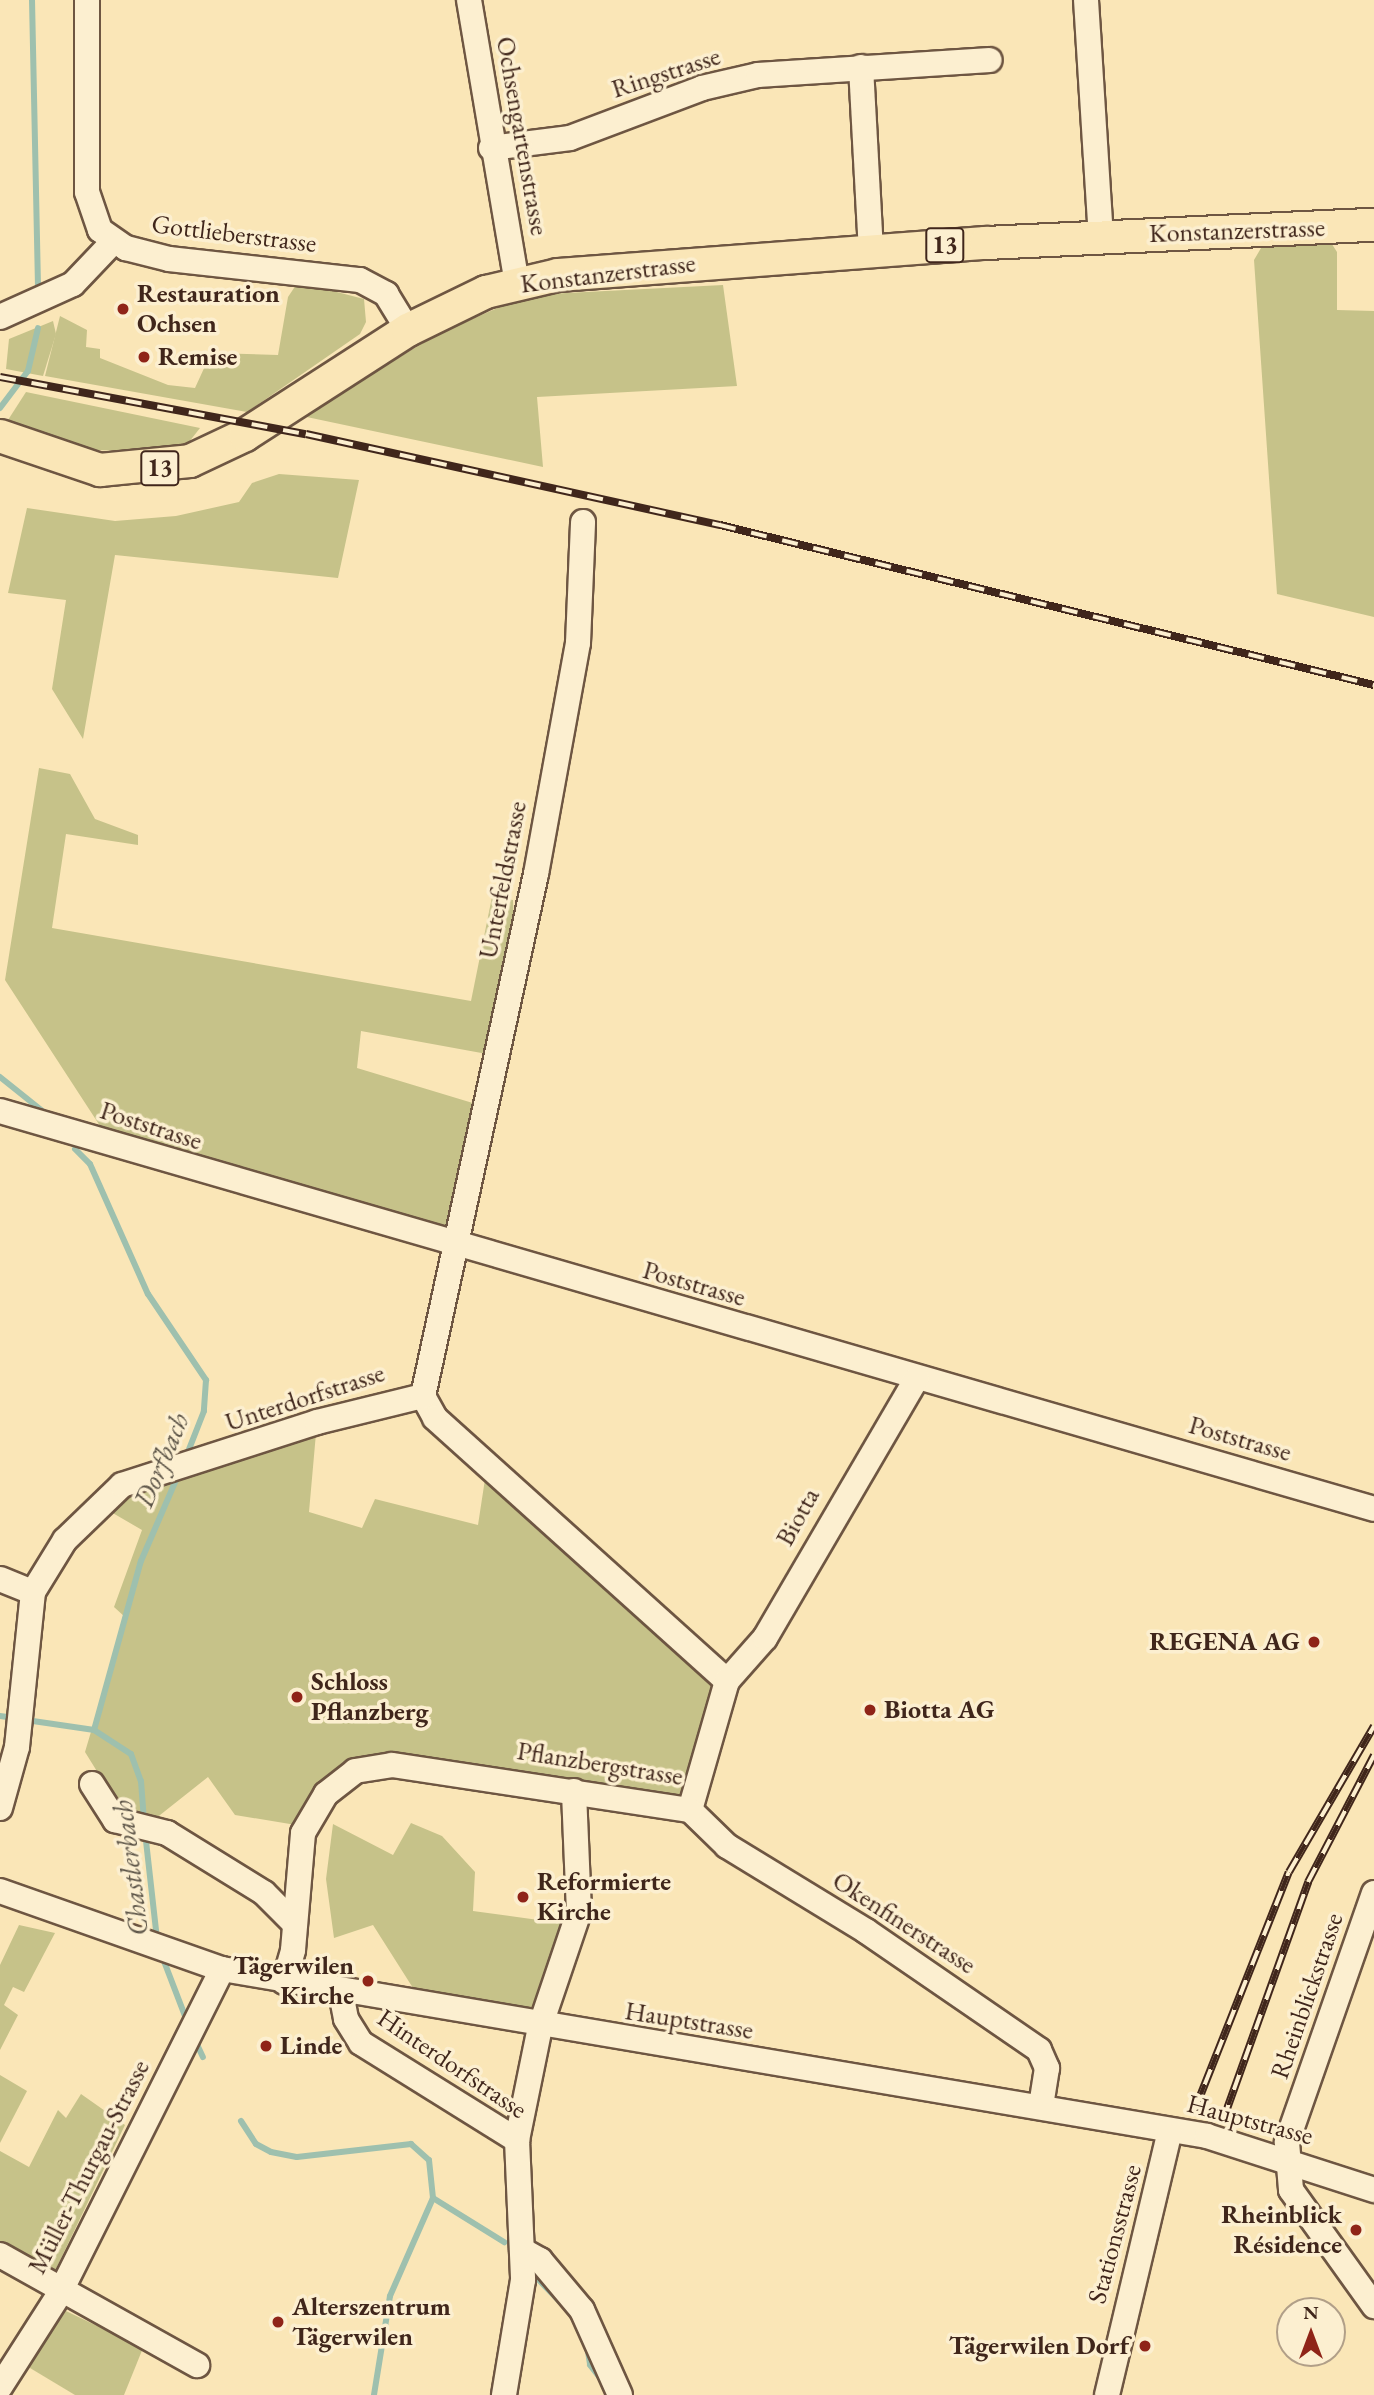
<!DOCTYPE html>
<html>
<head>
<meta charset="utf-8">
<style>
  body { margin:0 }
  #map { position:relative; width:1374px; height:2395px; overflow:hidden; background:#fae6b7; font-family:"EB Garamond",serif }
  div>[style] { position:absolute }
  .green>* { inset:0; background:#c6c289 }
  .stream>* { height:6px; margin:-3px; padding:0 3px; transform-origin:3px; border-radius:3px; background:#9ec0ae }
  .roads { filter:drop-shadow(2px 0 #6e5642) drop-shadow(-2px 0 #6e5642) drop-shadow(0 2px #6e5642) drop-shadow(0 -2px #6e5642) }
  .minor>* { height:24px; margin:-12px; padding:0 12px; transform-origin:12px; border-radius:12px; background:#fcefd0 }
  .major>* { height:32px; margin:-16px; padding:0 16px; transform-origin:16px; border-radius:16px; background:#fae6b7 }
  .rail>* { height:8px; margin-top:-4px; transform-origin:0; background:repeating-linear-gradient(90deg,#fcefd0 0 16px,#40261b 0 32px); box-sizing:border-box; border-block:2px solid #40261b }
  .dots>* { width:19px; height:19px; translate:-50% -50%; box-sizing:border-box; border:4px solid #fcefd0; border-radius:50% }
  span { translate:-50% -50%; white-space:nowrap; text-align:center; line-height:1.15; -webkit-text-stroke:7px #fcefd0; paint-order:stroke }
  .shield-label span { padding:2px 5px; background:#fcefd0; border:2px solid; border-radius:5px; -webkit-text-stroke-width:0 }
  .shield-label { font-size:24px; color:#40261b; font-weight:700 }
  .street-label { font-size:26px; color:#40261b }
  .poi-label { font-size:26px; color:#40261b; font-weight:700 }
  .left { translate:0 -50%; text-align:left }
  .right { translate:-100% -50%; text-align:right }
  .water-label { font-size:28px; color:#5c5447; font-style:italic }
  .north { position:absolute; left:1276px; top:2297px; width:70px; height:70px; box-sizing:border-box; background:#fcefd0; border:2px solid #b19f88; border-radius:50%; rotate:0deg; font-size:19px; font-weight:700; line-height:28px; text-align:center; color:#40261b }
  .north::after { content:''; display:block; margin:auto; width:24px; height:32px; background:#8f2418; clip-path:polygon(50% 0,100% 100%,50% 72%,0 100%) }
</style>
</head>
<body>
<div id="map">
  <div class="green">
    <div style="clip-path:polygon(1328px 238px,1337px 252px,1337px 310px,1374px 311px,1374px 617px,1277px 594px,1254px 260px,1264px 243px)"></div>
    <div style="clip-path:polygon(298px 282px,364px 299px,366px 322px,360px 334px,247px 412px,45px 376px,60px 316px,87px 330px,86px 347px,100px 349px,100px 358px,168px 385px,195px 388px,211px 353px,278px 355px,288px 297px)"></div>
    <div style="clip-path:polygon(723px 285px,737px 386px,537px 397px,543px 467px,302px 416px,438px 334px,527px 295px)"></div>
    <div style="clip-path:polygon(53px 321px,56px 334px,43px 376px,6px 369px,9px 339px)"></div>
    <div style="clip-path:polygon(26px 392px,200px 428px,189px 442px,150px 452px,98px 450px,53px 441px,8px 420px)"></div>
    <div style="clip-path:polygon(279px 474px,359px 480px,338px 578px,115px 555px,83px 739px,52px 689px,66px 600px,8px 593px,27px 508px,115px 521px,176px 516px,239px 502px,252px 483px)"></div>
    <div style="clip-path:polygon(39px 768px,70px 774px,95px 819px,138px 835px,138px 845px,66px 834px,52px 928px,471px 1001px,492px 897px,513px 900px,514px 928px,487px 1054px,361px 1031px,357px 1068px,476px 1104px,448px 1224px,439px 1233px,102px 1129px,5px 980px)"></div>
    <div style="clip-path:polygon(317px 1422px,309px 1512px,362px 1528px,375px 1499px,478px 1525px,487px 1466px,727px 1681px,690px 1810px,394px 1754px,356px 1758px,330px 1774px,296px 1825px,235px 1815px,208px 1777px,155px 1819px,121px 1810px,85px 1752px,125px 1617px,114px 1607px,142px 1530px,111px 1512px,122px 1485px)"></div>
    <div style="clip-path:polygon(411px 1823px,442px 1836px,475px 1872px,473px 1911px,567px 1924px,542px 2009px,413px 1988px,373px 1925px,334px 1938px,326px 1879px,333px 1824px,393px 1855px)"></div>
    <div style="clip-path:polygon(19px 1925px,55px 1933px,24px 1992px,13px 1987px,4px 2005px,18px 2015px,0 2050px,0 1965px)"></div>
    <div style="clip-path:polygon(0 2075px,27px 2091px,0 2143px)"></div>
    <div style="clip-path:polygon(81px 2094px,125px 2125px,51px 2279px,0 2249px,0 2151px,29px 2167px,58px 2110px,66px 2118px)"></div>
    <div style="clip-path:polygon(66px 2311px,143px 2348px,124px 2395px,75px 2395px,25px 2365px)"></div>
  </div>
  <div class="stream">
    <div style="left:32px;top:0;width:291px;rotate:88.8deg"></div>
    <div style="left:0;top:408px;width:46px;rotate:-52.9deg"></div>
    <div style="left:28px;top:371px;width:44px;rotate:-76.9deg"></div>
    <div style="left:0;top:1077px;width:58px;rotate:38.7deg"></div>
    <div style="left:75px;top:1149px;width:21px;rotate:45deg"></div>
    <div style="left:90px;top:1164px;width:142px;rotate:66deg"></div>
    <div style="left:148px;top:1294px;width:104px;rotate:56deg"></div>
    <div style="left:206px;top:1380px;width:31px;rotate:94deg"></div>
    <div style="left:204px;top:1411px;width:49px;rotate:111.4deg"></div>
    <div style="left:0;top:1716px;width:15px;rotate:8deg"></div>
    <div style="left:26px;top:1720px;width:69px;rotate:8.4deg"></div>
    <div style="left:94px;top:1730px;width:44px;rotate:33deg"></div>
    <div style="left:131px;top:1754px;width:29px;rotate:70deg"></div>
    <div style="left:141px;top:1781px;width:40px;rotate:85.7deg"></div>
    <div style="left:94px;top:1730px;width:175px;rotate:-74.5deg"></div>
    <div style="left:141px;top:1561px;width:96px;rotate:-66.6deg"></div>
    <div style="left:145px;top:1832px;width:108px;rotate:83.6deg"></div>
    <div style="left:162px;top:1956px;width:70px;rotate:69deg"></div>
    <div style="left:194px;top:2038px;width:21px;rotate:65deg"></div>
    <div style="left:241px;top:2121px;width:27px;rotate:57deg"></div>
    <div style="left:256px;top:2144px;width:17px;rotate:28deg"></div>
    <div style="left:271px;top:2152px;width:26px;rotate:11deg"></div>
    <div style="left:297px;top:2157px;width:115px;rotate:-6.5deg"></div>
    <div style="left:411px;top:2144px;width:24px;rotate:42deg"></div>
    <div style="left:429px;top:2160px;width:38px;rotate:84deg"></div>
    <div style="left:433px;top:2198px;width:107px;rotate:113.7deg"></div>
    <div style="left:390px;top:2296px;width:100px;rotate:99.2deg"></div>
    <div style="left:433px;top:2198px;width:84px;rotate:31.8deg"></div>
    <div style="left:535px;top:2276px;width:46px;rotate:45.9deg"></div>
    <div style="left:587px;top:2345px;width:20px;rotate:81deg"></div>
    <div style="left:590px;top:2365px;width:24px;rotate:52deg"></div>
  </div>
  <div class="roads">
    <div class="minor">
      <div style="left:87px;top:0;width:192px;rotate:90deg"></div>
      <div style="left:87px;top:192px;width:40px;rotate:71.1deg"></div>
      <div style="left:100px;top:230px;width:32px;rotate:35deg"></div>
      <div style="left:126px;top:248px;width:44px;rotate:14.3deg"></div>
      <div style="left:169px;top:259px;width:192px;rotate:6.3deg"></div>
      <div style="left:360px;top:280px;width:30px;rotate:28deg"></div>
      <div style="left:386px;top:294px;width:42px;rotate:58.6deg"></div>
      <div style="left:469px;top:0;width:287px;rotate:80.4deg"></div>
      <div style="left:1086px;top:0;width:236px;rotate:86.4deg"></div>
      <div style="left:861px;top:67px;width:183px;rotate:86.9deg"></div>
      <div style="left:491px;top:148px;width:80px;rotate:-7.2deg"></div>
      <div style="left:570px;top:138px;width:141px;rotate:-20.7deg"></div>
      <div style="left:702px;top:88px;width:57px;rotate:-13.1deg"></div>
      <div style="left:758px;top:75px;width:232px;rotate:-3.7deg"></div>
      <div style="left:0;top:317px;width:80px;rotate:-24.3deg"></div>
      <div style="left:73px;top:284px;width:59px;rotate:-46.4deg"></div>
      <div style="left:0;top:1111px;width:1430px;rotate:16.15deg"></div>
      <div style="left:423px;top:1396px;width:25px;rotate:61deg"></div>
      <div style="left:435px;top:1418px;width:393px;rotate:42deg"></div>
      <div style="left:727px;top:1681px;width:134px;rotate:106deg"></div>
      <div style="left:0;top:1579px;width:35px;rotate:22deg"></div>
      <div style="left:727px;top:1681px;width:57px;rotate:-48.5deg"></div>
      <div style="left:765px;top:1638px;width:301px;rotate:-59.7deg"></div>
      <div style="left:92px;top:1784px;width:43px;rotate:57.4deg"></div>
      <div style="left:115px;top:1820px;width:54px;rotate:14deg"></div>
      <div style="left:167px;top:1833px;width:114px;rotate:31.7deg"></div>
      <div style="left:264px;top:1893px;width:42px;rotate:45deg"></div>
      <div style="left:0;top:1808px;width:63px;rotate:-74.4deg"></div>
      <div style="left:17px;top:1747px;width:156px;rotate:-84.1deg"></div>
      <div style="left:33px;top:1592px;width:61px;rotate:-58.4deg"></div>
      <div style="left:65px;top:1540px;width:79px;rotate:-44deg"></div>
      <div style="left:122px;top:1485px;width:205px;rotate:-17.9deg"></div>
      <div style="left:317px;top:1422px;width:109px;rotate:-13.8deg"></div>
      <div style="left:423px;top:1396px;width:534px;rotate:-77.79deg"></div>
      <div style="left:536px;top:874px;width:235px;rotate:-79.7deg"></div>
      <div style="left:578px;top:643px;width:121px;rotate:-87.6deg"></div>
      <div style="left:690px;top:1810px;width:52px;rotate:44.2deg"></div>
      <div style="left:727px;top:1846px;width:163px;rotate:31.4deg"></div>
      <div style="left:866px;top:1931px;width:210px;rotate:34.5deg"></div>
      <div style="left:1039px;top:2050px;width:20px;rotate:66deg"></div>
      <div style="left:1047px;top:2068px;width:39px;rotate:99deg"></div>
      <div style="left:0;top:1891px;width:235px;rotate:19.4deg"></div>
      <div style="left:222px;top:1969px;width:999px;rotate:9.62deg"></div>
      <div style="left:1207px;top:2136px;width:176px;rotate:17.9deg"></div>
      <div style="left:1374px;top:1893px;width:264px;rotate:109.3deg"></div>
      <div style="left:1287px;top:2142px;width:48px;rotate:85.2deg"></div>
      <div style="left:1291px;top:2190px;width:143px;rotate:54.4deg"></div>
      <div style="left:284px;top:1982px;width:33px;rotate:-74deg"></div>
      <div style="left:293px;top:1950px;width:117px;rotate:-85.1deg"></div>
      <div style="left:303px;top:1833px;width:45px;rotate:-59.5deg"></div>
      <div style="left:326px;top:1794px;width:37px;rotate:-38deg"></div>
      <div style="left:355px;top:1771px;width:37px;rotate:-9deg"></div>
      <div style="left:392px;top:1765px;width:301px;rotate:8.6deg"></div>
      <div style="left:341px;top:1993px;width:26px;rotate:79deg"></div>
      <div style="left:346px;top:2019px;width:28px;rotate:58deg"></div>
      <div style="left:361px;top:2043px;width:184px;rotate:31.9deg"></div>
      <div style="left:517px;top:2140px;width:140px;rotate:87.5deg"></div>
      <div style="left:523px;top:2280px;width:117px;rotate:99.4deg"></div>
      <div style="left:517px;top:2140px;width:115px;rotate:-78.5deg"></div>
      <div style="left:540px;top:2027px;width:121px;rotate:-71.3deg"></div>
      <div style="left:579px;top:1912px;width:121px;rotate:-92.4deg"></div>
      <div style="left:522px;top:2250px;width:21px;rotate:29deg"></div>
      <div style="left:540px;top:2260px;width:65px;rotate:50deg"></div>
      <div style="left:582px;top:2310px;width:93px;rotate:65.9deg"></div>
      <div style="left:0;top:2255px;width:226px;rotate:29.2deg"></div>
      <div style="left:0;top:2387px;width:112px;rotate:-57.4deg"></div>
      <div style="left:60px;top:2293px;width:362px;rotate:-63.4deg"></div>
      <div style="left:1107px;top:2395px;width:272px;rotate:-76.6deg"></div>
    </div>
    <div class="major">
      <div style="left:0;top:436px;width:106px;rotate:18.8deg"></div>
      <div style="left:100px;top:470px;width:90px;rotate:-5.7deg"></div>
      <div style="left:190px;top:461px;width:61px;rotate:-25.3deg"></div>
      <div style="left:245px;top:435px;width:194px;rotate:-32.8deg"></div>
      <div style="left:408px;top:330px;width:87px;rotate:-26deg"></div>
      <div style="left:486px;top:292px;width:74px;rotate:-13.3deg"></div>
      <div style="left:558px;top:275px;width:429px;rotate:-4.3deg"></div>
      <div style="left:986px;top:243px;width:388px;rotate:-2.7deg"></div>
    </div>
  </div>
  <div class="rail">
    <div style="left:0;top:377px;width:311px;rotate:10.6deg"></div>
    <div style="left:306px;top:434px;width:424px;rotate:12.4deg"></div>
    <div style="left:720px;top:525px;width:673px;rotate:13.75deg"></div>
    <div style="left:1193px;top:2114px;width:260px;rotate:-68.4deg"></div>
    <div style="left:1289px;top:1872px;width:169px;rotate:-59.8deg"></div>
    <div style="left:1223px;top:2120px;width:253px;rotate:-70.3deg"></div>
    <div style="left:1308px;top:1882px;width:143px;rotate:-62.5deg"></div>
  </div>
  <div class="dots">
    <div style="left:123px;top:309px;background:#8f2418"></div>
    <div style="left:144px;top:357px;background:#8f2418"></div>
    <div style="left:1314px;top:1642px;background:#8f2418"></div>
    <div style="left:297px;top:1697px;background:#8f2418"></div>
    <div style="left:870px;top:1710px;background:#8f2418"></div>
    <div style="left:523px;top:1897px;background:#8f2418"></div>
    <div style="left:368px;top:1981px;background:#8f2418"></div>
    <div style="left:266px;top:2046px;background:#8f2418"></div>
    <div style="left:1356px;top:2230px;background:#8f2418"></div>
    <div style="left:278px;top:2322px;background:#8f2418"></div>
    <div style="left:1145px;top:2346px;background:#8f2418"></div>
  </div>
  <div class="shield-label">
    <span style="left:945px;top:245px">13</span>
    <span style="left:160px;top:468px">13</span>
  </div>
  <div class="street-label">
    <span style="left:666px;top:73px;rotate:-18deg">Ringstrasse</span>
    <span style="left:522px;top:136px;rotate:80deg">Ochsengartenstrasse</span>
    <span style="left:1237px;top:231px;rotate:-2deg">Konstanzerstrasse</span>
    <span style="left:234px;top:234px;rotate:7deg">Gottlieberstrasse</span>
    <span style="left:608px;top:274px;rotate:-7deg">Konstanzerstrasse</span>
    <span style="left:503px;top:880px;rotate:-79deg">Unterfeldstrasse</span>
    <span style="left:151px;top:1126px;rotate:18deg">Poststrasse</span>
    <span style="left:694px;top:1284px;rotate:16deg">Poststrasse</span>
    <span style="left:305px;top:1398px;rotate:-18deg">Unterdorfstrasse</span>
    <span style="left:1240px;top:1439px;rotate:16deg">Poststrasse</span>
    <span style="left:798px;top:1517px;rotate:-61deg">Biotta</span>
    <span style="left:600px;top:1764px;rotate:9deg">Pflanzbergstrasse</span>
    <span style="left:904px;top:1923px;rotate:33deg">Okenfinerstrasse</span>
    <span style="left:1307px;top:1996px;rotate:-71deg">Rheinblickstrasse</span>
    <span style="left:689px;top:2021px;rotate:9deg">Hauptstrasse</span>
    <span style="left:452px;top:2064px;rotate:34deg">Hinterdorfstrasse</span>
    <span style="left:1250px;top:2120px;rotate:15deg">Hauptstrasse</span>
    <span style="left:89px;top:2167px;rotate:-63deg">Müller-Thurgau-Strasse</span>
    <span style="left:1115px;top:2234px;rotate:-75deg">Stationsstrasse</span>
  </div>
  <div class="poi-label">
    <span class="left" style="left:137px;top:309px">Restauration<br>Ochsen</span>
    <span class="left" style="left:158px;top:357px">Remise</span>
    <span class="right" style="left:1300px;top:1642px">REGENA AG</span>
    <span class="left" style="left:311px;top:1697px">Schloss<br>Pflanzberg</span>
    <span class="left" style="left:884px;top:1710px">Biotta AG</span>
    <span class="left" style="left:537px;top:1897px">Reformierte<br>Kirche</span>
    <span class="right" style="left:354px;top:1981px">Tägerwilen<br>Kirche</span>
    <span class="left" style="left:280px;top:2046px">Linde</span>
    <span class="right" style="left:1342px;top:2230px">Rheinblick<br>Résidence</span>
    <span class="left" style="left:292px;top:2322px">Alterszentrum<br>Tägerwilen</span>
    <span class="right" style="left:1129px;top:2346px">Tägerwilen Dorf</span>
  </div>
  <div class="water-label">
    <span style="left:161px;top:1460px;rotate:-67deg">Dorfbach</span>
    <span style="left:130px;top:1868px;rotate:-97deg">Chastlerbach</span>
  </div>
  <div class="north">N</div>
</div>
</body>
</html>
